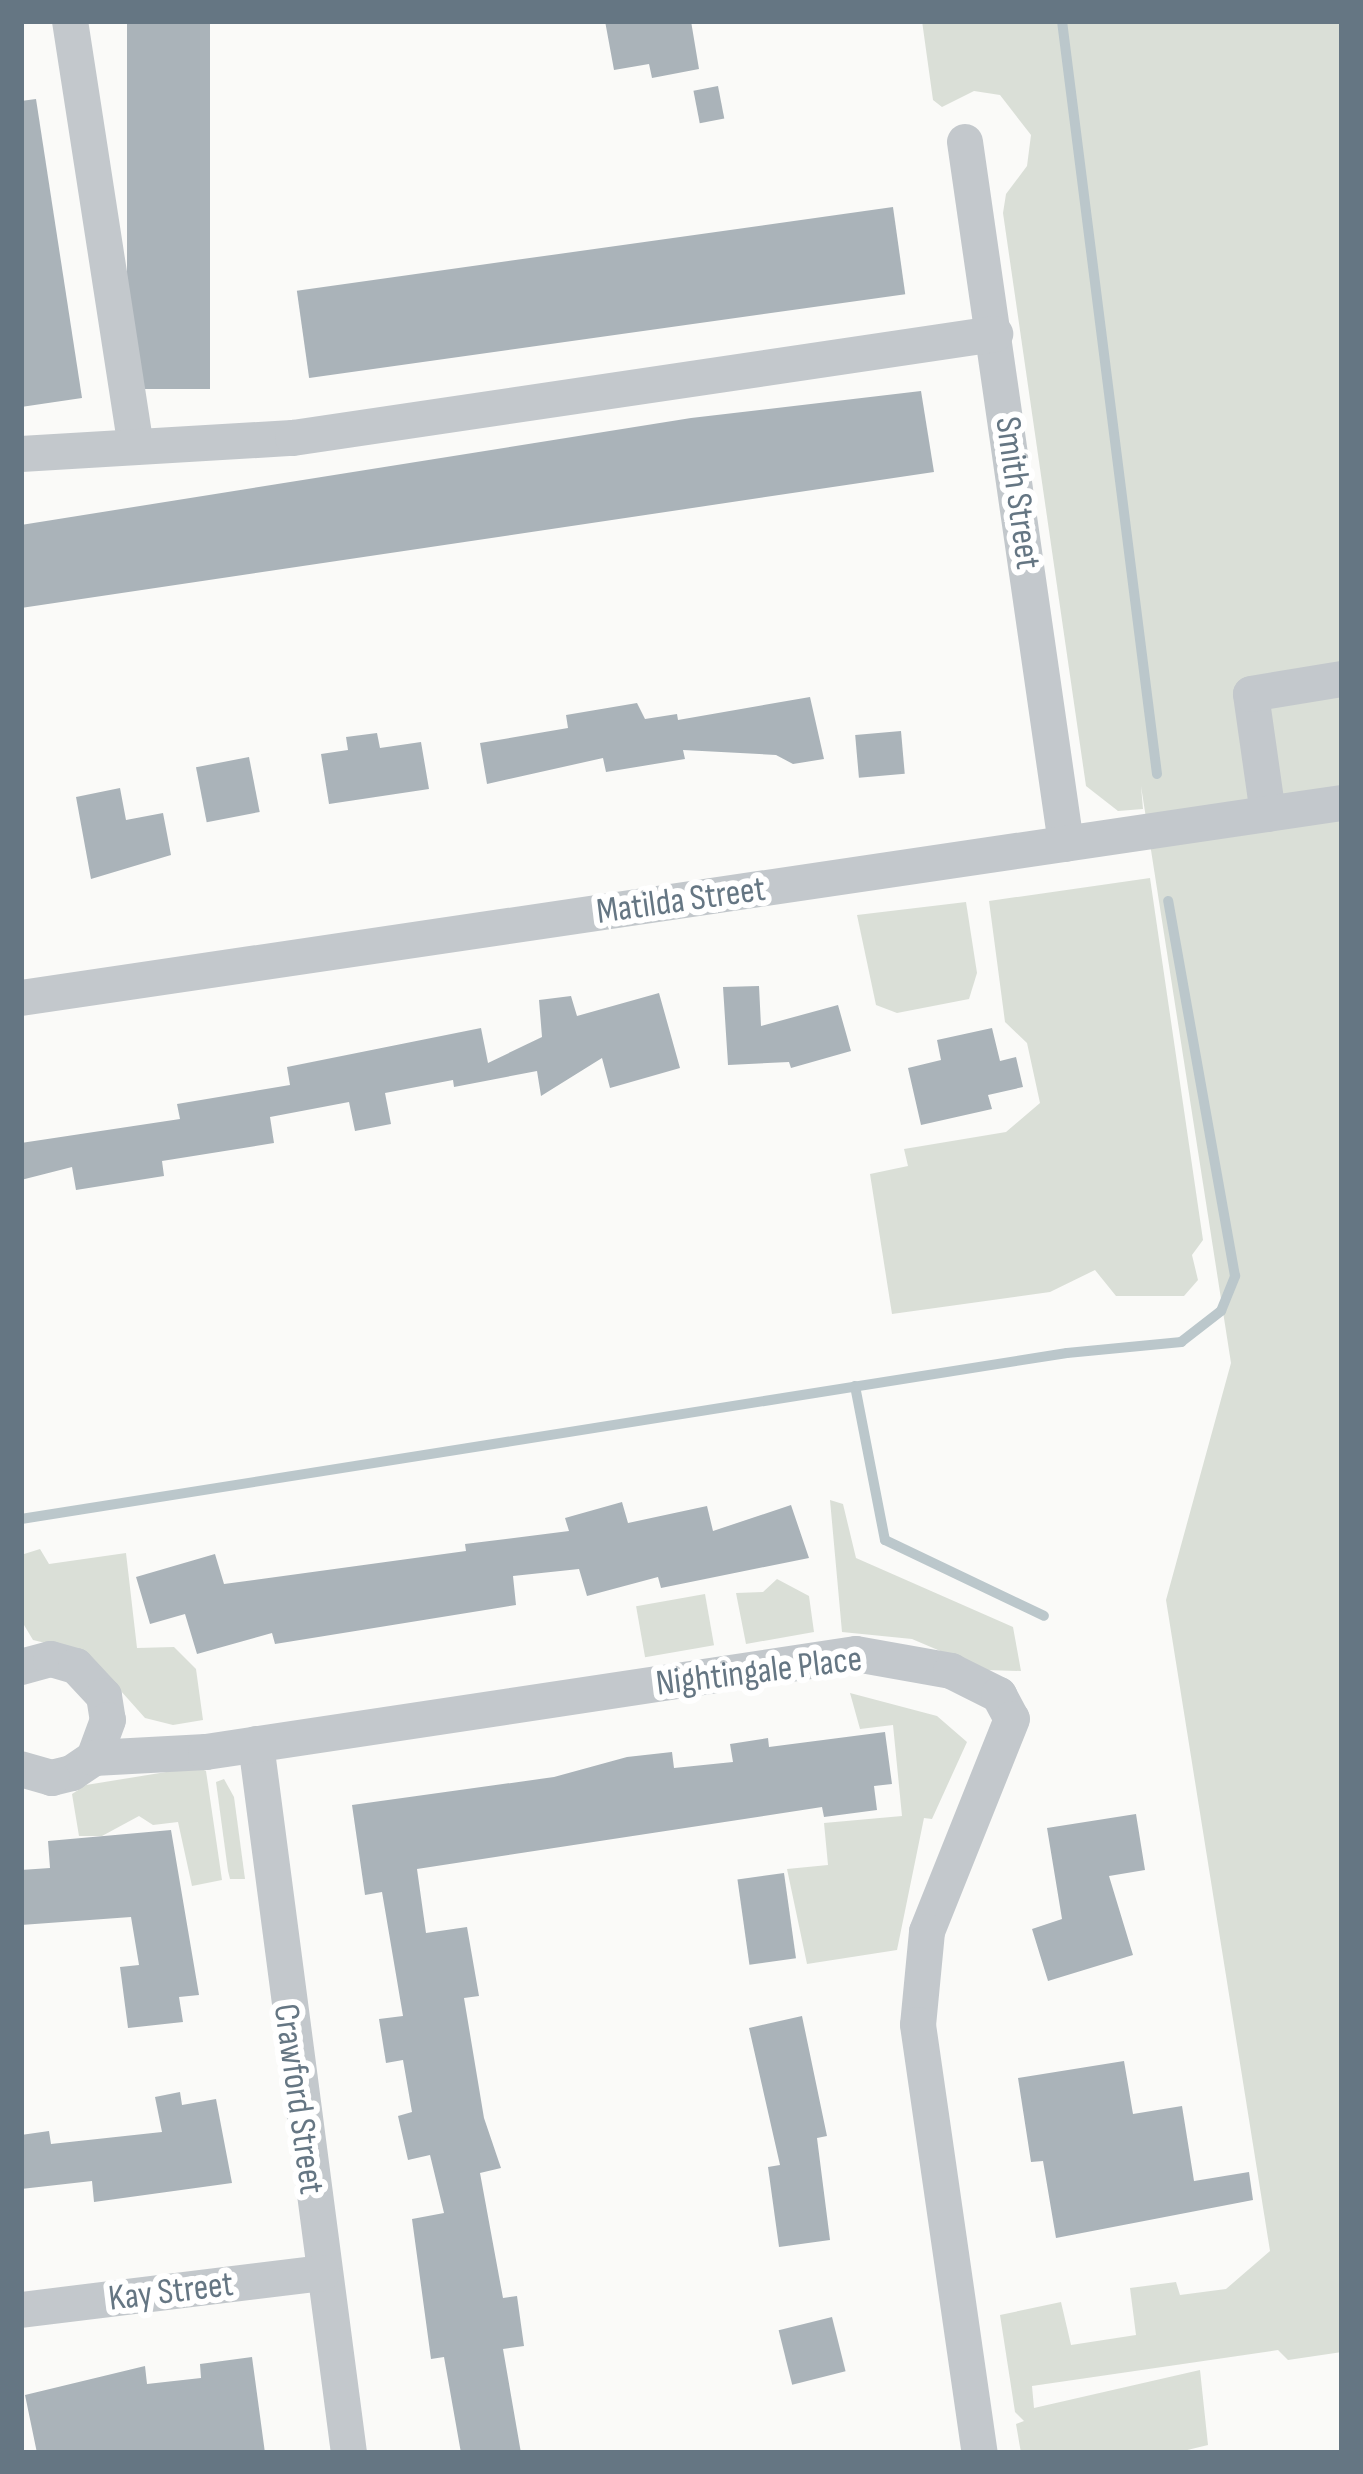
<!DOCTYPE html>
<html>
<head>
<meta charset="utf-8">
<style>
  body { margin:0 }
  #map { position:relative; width:1363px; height:2474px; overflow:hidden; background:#fafaf8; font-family:"Sofia Sans Condensed",sans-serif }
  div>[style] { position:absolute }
  .green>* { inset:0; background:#dadfd7; transform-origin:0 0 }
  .stream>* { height:10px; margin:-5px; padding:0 5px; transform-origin:5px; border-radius:5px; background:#bbc7cb }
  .building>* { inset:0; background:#aab3b9; transform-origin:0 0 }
  .minor>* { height:36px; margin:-18px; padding:0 18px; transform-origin:18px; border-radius:18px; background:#c3c8cc }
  span { translate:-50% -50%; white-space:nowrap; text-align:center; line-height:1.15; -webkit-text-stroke:12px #fff; paint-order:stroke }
  .street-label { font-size:36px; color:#657683 }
  .frame { position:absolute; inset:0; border:24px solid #657683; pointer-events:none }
</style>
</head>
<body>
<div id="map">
  <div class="green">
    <div style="clip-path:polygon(922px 21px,1342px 21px,1342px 2352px,1288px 2360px,1278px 2350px,1032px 2386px,1034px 2408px,1200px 2370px,1208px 2445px,1175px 2453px,1021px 2453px,1016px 2424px,1024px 2421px,1015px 2412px,1000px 2315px,1061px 2302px,1071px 2345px,1136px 2335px,1130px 2288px,1176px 2282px,1180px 2295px,1226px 2289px,1270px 2251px,1166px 1600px,1231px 1363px,1141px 786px,1143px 809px,1118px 811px,1086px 786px,1003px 213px,1006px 194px,1027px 166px,1031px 135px,1000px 95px,974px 91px,942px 107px,933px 100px)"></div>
    <div style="clip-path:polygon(1150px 878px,1203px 1240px,1192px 1255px,1198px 1280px,1184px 1296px,1116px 1296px,1095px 1270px,1050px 1292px,892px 1314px,870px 1174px,908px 1166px,904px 1149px,1006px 1132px,1040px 1103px,1027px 1043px,1005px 1022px,989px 901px)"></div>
    <div style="clip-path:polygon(966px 902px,977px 973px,969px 999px,897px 1013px,876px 1005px,857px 915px)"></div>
    <div style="clip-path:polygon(830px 1500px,843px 1504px,856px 1558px,1013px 1627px,1021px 1671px,985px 1670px,912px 1639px,842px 1632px)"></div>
    <div style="clip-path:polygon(40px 1549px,49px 1564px,126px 1553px,137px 1648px,174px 1647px,196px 1669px,203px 1720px,173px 1725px,145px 1718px,87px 1653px,33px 1640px,21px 1620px,21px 1555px)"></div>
    <div style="clip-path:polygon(777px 1579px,809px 1596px,814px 1632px,746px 1644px,736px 1593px,763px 1592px)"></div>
    <div style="left:705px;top:1594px;width:52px;height:70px;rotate:80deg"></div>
    <div style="clip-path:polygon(850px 1693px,937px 1716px,967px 1742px,932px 1819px,924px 1818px,897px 1950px,807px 1964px,787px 1869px,828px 1865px,824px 1823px,902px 1816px,893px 1725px,860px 1729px)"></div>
    <div style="clip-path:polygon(197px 1767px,206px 1771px,222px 1880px,192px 1886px,178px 1822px,153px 1825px,139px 1816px,102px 1836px,79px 1836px,72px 1794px,86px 1785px)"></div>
    <div style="clip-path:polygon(224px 1779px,234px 1797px,245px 1879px,230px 1879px,228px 1871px,216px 1782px)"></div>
  </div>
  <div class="stream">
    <div style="left:1062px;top:21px;width:759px;rotate:82.81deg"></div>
    <div style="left:855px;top:1386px;width:157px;rotate:79deg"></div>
    <div style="left:885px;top:1540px;width:176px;rotate:25.5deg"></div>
    <div style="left:21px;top:1519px;width:1059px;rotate:-9.02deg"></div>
    <div style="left:1067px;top:1353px;width:115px;rotate:-5.5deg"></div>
    <div style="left:1181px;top:1342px;width:51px;rotate:-37.8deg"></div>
    <div style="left:1221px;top:1311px;width:38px;rotate:-68deg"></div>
    <div style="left:1235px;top:1276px;width:381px;rotate:-100.1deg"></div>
  </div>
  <div class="building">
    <div style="left:127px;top:21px;width:83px;height:368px"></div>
    <div style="clip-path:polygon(605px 21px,691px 21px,699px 69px,652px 78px,649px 64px,614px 70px)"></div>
    <div style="left:718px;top:86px;width:33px;height:25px;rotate:79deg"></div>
    <div style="clip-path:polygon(36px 99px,82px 398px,21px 407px,21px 101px)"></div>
    <div style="left:893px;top:207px;width:88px;height:602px;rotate:82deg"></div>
    <div style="clip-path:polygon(921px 391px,934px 472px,21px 608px,21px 525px,691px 418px)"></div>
    <div style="clip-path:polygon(810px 697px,824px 759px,793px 764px,776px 755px,683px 750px,685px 759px,606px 772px,603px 758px,487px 784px,480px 743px,568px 728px,566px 715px,637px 703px,645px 719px,677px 714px,678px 720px)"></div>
    <div style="left:901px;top:731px;width:43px;height:46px;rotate:85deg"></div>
    <div style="clip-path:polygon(377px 733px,380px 748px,421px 742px,429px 789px,329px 804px,321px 754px,348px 750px,346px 737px)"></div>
    <div style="left:249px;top:757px;width:56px;height:54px;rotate:79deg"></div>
    <div style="clip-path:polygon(120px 788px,126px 820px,163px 813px,171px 855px,91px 879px,76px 797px)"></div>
    <div style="clip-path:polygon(759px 986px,761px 1026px,838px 1005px,851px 1051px,791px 1068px,789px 1062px,728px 1065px,723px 987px)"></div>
    <div style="clip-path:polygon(659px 993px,680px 1068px,610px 1088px,602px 1058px,541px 1096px,537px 1071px,454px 1087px,453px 1080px,385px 1093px,391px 1124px,355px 1131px,349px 1102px,270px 1117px,274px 1143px,162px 1161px,164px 1176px,76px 1190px,72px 1167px,21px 1180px,21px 1143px,180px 1119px,177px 1104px,290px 1085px,287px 1067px,481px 1028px,488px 1063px,542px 1037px,539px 1000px,571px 996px,577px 1016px)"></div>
    <div style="clip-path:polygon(992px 1028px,1000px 1061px,1016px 1057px,1023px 1087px,988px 1095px,992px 1109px,921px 1125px,908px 1068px,941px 1060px,937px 1040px)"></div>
    <div style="clip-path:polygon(622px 1502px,628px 1523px,707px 1506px,713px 1531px,791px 1505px,809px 1558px,661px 1588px,658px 1577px,587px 1596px,579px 1569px,513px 1576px,516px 1605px,275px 1644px,272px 1633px,197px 1654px,185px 1614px,150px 1624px,136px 1577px,215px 1554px,224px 1584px,466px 1551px,465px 1544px,569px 1531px,565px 1518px)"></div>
    <div style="clip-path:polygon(885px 1732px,892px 1784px,874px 1786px,877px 1810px,824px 1817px,822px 1807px,417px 1869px,426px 1933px,467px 1927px,479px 1996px,464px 1998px,484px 2118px,501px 2168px,480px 2173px,503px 2298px,517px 2296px,524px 2346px,503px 2349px,521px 2453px,461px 2453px,444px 2357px,431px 2359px,412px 2219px,444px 2213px,430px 2155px,408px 2160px,398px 2116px,412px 2112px,403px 2060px,386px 2063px,379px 2019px,403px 2016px,382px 1892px,365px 1895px,352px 1805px,554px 1777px,627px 1757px,672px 1752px,674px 1768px,733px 1762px,730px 1744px,768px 1738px,769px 1747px)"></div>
    <div style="clip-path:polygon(1136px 1814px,1145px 1870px,1109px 1876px,1133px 1955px,1048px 1981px,1032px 1929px,1062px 1919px,1047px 1828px)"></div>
    <div style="clip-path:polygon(171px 1830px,199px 1995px,179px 1997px,183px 2022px,128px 2028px,120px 1967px,139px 1965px,131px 1917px,21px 1925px,21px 1870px,50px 1868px,48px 1841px)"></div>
    <div style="left:784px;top:1873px;width:86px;height:47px;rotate:82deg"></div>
    <div style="clip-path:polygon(802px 2016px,827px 2136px,817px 2138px,830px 2240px,779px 2247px,768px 2167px,780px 2165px,749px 2028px)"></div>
    <div style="clip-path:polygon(1124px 2061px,1133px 2114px,1182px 2106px,1194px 2181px,1249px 2172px,1253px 2200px,1056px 2238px,1043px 2161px,1031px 2162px,1018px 2078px)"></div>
    <div style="clip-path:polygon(180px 2092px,182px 2105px,216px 2099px,232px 2183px,94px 2202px,92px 2181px,21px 2189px,21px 2135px,49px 2131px,51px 2144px,162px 2132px,155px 2097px)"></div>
    <div style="left:832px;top:2317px;width:56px;height:55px;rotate:76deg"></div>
    <div style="clip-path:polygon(252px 2357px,265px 2453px,37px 2453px,25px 2395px,145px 2366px,147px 2384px,201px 2378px,200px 2364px)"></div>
  </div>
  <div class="minor">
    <div style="left:70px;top:21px;width:431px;rotate:81.2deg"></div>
    <div style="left:965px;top:142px;width:709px;rotate:81.81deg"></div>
    <div style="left:21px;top:454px;width:272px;rotate:-3.4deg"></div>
    <div style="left:293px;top:438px;width:710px;rotate:-8.43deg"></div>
    <div style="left:1268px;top:814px;width:121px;rotate:-98.1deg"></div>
    <div style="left:1251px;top:694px;width:92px;rotate:-9.4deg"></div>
    <div style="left:21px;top:998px;width:1335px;rotate:-8.4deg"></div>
    <div style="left:21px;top:1667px;width:31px;rotate:-15deg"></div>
    <div style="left:51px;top:1659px;width:26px;rotate:16deg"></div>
    <div style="left:76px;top:1666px;width:41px;rotate:47deg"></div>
    <div style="left:104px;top:1696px;width:24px;rotate:81deg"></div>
    <div style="left:108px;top:1720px;width:40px;rotate:110.2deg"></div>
    <div style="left:94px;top:1758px;width:27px;rotate:146deg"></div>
    <div style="left:72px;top:1773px;width:21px;rotate:166deg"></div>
    <div style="left:52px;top:1778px;width:32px;rotate:-164deg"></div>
    <div style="left:256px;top:1744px;width:715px;rotate:82.53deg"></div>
    <div style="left:94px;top:1758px;width:112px;rotate:-3.1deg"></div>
    <div style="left:206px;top:1752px;width:657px;rotate:-8.57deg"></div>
    <div style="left:856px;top:1654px;width:97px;rotate:10.1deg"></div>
    <div style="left:951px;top:1671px;width:54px;rotate:26.6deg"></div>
    <div style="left:999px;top:1695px;width:27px;rotate:62deg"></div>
    <div style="left:1012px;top:1719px;width:229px;rotate:111.8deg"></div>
    <div style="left:927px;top:1932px;width:93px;rotate:95.5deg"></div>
    <div style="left:918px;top:2025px;width:432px;rotate:81.8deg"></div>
    <div style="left:21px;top:2310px;width:303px;rotate:-7deg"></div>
  </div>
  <div class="street-label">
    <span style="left:1017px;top:493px;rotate:82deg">Smith Street</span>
    <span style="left:681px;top:901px;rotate:-8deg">Matilda Street</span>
    <span style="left:759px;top:1672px;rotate:-7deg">Nightingale Place</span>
    <span style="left:298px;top:2099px;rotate:82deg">Crawford Street</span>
    <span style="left:171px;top:2292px;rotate:-7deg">Kay Street</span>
  </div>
  <div class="frame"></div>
</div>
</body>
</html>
